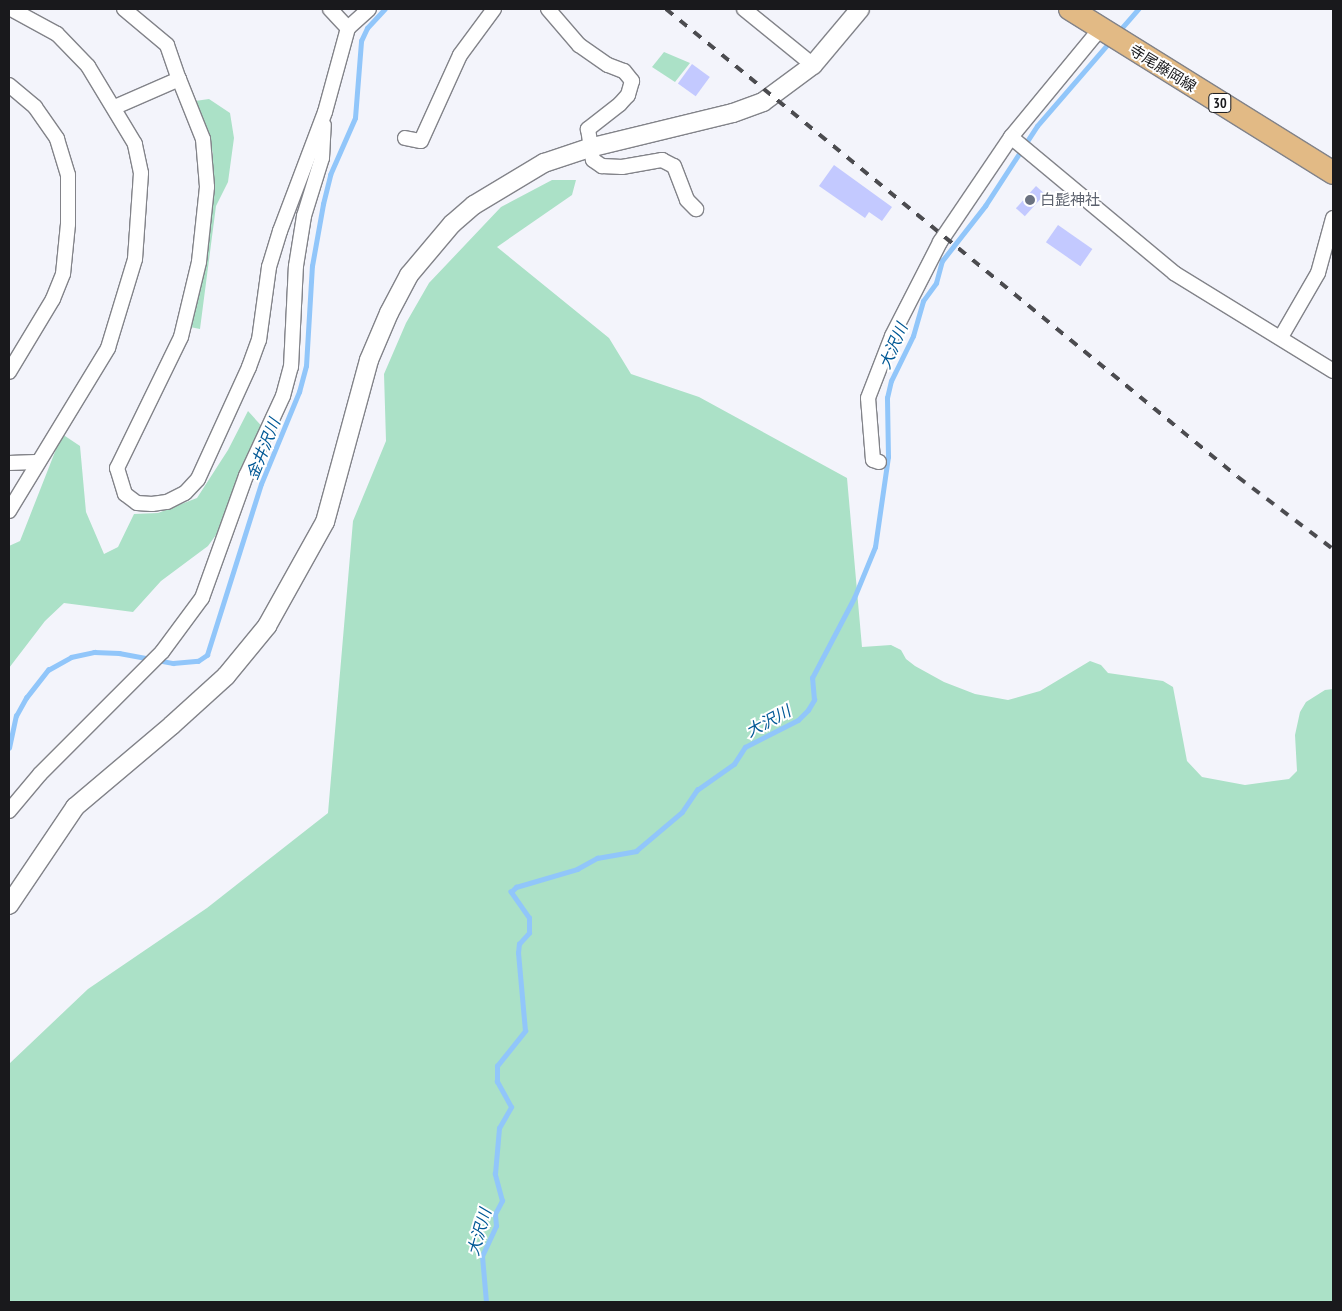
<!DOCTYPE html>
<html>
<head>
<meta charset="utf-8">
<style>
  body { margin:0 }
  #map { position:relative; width:1342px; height:1311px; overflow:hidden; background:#f3f4fb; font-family:"PT Sans Narrow","Noto Sans JP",sans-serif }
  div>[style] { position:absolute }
  .green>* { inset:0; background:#abe1c7 }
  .stream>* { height:4.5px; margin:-2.25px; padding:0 2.25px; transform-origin:2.25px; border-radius:2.25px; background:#91c6fa }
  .building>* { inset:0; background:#c3c9ff; transform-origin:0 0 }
  .roads { filter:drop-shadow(1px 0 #828389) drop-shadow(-1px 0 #828389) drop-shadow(0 1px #828389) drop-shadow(0 -1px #828389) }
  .minor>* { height:14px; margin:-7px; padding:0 7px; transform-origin:7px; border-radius:7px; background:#fff }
  .tertiary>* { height:18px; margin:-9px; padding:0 9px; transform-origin:9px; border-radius:9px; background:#fff }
  .primary>* { height:22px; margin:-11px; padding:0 11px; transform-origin:11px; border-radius:11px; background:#e2ba85 }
  .rail>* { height:4px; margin-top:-2px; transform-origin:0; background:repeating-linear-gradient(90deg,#4b4b4f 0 9px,transparent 0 18px) }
  .dots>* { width:14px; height:14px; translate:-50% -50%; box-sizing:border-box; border:2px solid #fff; border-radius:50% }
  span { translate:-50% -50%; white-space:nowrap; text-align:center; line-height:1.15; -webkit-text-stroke:4px #fff; paint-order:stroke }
  .shield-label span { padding:1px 4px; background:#fff; border:1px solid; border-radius:4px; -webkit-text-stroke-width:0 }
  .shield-label { font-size:14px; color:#19191c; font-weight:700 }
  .street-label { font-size:15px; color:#19191c }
  .worship-label { font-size:15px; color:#5b616d }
  .left { translate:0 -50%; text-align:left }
  .water-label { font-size:16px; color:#005895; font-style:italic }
  .frame { position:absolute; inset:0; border:10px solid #19191c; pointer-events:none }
</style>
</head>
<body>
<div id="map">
  <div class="green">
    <div style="clip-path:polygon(664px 52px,690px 63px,675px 82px,652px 67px)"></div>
    <div style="clip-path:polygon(209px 99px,230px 113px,234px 138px,228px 182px,216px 206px,200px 329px,190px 327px,202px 282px,210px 221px,213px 153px,195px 101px)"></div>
    <div style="clip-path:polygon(552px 180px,576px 180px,572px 195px,497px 247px,609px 338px,631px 374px,699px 397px,847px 478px,862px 647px,891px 645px,901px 650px,906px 659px,915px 666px,944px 682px,975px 694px,1008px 700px,1040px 691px,1090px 661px,1101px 665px,1108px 673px,1163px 681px,1173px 687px,1187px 761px,1202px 777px,1245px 785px,1289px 779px,1297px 771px,1295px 735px,1300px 712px,1306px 702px,1325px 690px,1333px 689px,1333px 1302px,9px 1302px,9px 1064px,88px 989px,207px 908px,328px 813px,353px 521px,386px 441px,384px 374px,406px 323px,429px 283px,501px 207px)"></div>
    <div style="clip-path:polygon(248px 411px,267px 432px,239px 503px,208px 546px,161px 581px,133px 612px,64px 603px,45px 621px,9px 668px,9px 546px,20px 541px,62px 434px,80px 446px,86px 512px,104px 554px,118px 547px,134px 514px,158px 513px,197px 498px,228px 450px)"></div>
  </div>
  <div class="stream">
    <div style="left:1120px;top:30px;width:28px;rotate:-49deg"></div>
    <div style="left:9px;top:748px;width:33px;rotate:-78deg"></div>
    <div style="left:16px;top:716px;width:21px;rotate:-61deg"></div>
    <div style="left:26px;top:698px;width:36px;rotate:-52deg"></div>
    <div style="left:48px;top:670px;width:26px;rotate:-29deg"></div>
    <div style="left:71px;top:657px;width:24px;rotate:-12deg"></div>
    <div style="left:94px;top:652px;width:25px;rotate:2deg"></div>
    <div style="left:119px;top:653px;width:55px;rotate:10.5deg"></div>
    <div style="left:173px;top:663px;width:25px;rotate:-5deg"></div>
    <div style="left:198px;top:661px;width:11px;rotate:-34deg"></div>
    <div style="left:207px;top:655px;width:179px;rotate:-72.5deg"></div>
    <div style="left:261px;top:484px;width:100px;rotate:-67.6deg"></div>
    <div style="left:299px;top:392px;width:27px;rotate:-75deg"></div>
    <div style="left:306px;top:366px;width:100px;rotate:-86.6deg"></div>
    <div style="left:312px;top:266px;width:63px;rotate:-79.9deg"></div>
    <div style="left:323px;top:204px;width:30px;rotate:-76deg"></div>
    <div style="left:330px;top:175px;width:62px;rotate:-66.3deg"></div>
    <div style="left:355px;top:118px;width:77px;rotate:-85.5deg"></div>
    <div style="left:361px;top:41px;width:14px;rotate:-65deg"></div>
    <div style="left:367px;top:28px;width:26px;rotate:-47deg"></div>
    <div style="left:486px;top:1302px;width:46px;rotate:-95deg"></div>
    <div style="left:482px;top:1256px;width:33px;rotate:-65deg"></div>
    <div style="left:496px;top:1226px;width:12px;rotate:-95deg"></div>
    <div style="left:495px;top:1214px;width:15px;rotate:-62deg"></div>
    <div style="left:502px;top:1201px;width:28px;rotate:-105deg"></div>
    <div style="left:495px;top:1174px;width:46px;rotate:-85deg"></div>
    <div style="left:499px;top:1128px;width:24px;rotate:-60deg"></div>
    <div style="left:511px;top:1107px;width:29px;rotate:-119deg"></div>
    <div style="left:497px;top:1082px;width:16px;rotate:-90deg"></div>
    <div style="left:497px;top:1066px;width:45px;rotate:-51.3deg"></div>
    <div style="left:525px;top:1031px;width:78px;rotate:-95.1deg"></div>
    <div style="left:518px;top:953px;width:9px;rotate:-84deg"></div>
    <div style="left:519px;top:944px;width:15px;rotate:-48deg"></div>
    <div style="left:529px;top:933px;width:15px;rotate:-90deg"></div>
    <div style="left:529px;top:918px;width:32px;rotate:-125deg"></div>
    <div style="left:511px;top:892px;width:7px;rotate:-45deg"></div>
    <div style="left:516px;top:887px;width:64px;rotate:-16.4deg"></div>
    <div style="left:577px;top:869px;width:23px;rotate:-29deg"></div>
    <div style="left:597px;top:858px;width:40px;rotate:-10deg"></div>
    <div style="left:636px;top:851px;width:60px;rotate:-40.3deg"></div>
    <div style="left:682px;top:812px;width:27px;rotate:-56deg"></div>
    <div style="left:697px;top:790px;width:45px;rotate:-35.1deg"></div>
    <div style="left:734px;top:764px;width:20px;rotate:-57deg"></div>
    <div style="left:745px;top:747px;width:59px;rotate:-27deg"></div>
    <div style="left:798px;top:720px;width:14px;rotate:-45deg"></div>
    <div style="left:808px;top:710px;width:12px;rotate:-59deg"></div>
    <div style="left:814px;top:700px;width:22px;rotate:-95deg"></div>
    <div style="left:812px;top:678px;width:90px;rotate:-62.3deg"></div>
    <div style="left:854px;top:598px;width:55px;rotate:-67.6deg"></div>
    <div style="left:875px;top:547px;width:91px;rotate:-81.8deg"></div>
    <div style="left:888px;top:457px;width:59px;rotate:-91deg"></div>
    <div style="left:887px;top:398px;width:17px;rotate:-77deg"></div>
    <div style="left:891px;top:381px;width:50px;rotate:-63.9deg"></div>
    <div style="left:913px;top:336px;width:36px;rotate:-74deg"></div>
    <div style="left:923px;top:301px;width:22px;rotate:-54deg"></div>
    <div style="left:936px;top:283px;width:23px;rotate:-75deg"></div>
    <div style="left:942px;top:261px;width:70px;rotate:-52deg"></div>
    <div style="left:985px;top:206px;width:95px;rotate:-57deg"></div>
    <div style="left:1037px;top:126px;width:106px;rotate:-49.2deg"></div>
  </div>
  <div class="building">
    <div style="left:692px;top:64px;width:22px;height:24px;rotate:36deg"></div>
    <div style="clip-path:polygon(834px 165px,892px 207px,882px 221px,869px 212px,865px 218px,819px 186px)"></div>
    <div style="left:1036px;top:186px;width:12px;height:30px;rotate:42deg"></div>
    <div style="left:1058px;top:225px;width:42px;height:21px;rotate:35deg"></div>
  </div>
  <div class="roads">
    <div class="minor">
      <div style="left:124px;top:9px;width:56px;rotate:39.9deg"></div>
      <div style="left:167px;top:45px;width:36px;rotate:71deg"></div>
      <div style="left:330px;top:9px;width:26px;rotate:47deg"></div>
      <div style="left:548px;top:9px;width:48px;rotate:49.3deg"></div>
      <div style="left:579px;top:45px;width:35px;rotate:35deg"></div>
      <div style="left:608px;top:65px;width:17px;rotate:21deg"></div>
      <div style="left:624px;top:71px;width:13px;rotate:51deg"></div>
      <div style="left:632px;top:81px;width:15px;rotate:106deg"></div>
      <div style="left:628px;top:95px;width:12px;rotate:132deg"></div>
      <div style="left:620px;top:104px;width:41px;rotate:142deg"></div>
      <div style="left:588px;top:129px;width:31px;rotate:81deg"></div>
      <div style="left:593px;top:160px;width:11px;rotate:34deg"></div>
      <div style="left:602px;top:166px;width:20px;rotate:3deg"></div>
      <div style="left:622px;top:167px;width:41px;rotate:-9.9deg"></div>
      <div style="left:662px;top:160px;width:13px;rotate:27deg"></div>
      <div style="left:674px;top:166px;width:36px;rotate:69deg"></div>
      <div style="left:687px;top:200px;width:13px;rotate:45deg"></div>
      <div style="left:744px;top:9px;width:89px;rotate:39.1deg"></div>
      <div style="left:9px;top:85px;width:34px;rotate:40deg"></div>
      <div style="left:35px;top:107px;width:39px;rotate:55deg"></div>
      <div style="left:57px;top:139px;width:38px;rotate:73deg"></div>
      <div style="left:68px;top:175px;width:49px;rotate:90deg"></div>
      <div style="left:68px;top:224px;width:50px;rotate:95.7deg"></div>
      <div style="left:63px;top:274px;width:27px;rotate:112deg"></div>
      <div style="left:53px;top:299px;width:85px;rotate:121.1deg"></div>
      <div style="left:115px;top:107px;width:70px;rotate:-23.6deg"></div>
      <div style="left:179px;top:79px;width:65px;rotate:68.2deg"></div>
      <div style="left:203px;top:139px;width:48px;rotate:85.2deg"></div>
      <div style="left:207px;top:187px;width:75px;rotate:96.1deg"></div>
      <div style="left:199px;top:262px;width:77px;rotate:103.5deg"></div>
      <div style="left:181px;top:337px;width:146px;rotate:116deg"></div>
      <div style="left:117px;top:468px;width:27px;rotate:73deg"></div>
      <div style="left:125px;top:494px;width:15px;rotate:37deg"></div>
      <div style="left:137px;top:503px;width:15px;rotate:4deg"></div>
      <div style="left:152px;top:504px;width:15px;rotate:-8deg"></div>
      <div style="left:167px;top:502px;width:20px;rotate:-27deg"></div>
      <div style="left:185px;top:493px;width:19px;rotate:-47deg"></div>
      <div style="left:198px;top:479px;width:123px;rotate:-65.5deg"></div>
      <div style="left:249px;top:367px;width:29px;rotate:-70deg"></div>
      <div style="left:259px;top:340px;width:74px;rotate:-82.2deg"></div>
      <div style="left:269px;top:267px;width:38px;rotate:-73deg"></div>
      <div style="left:280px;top:231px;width:127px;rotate:-69.3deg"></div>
      <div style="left:325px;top:112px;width:87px;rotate:-74.7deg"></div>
      <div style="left:348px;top:28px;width:28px;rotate:-42deg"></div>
      <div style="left:1011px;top:137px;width:212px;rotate:39.8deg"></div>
      <div style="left:1174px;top:273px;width:187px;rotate:31.6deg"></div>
      <div style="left:405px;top:138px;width:16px;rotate:11deg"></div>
      <div style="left:421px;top:141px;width:94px;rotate:-65.6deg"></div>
      <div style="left:460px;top:55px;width:57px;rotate:-53.5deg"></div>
      <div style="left:1281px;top:337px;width:74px;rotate:-60deg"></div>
      <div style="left:1318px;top:273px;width:57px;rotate:-74.7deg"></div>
      <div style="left:879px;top:462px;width:6px;rotate:-162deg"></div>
      <div style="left:873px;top:460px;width:62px;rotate:-94.6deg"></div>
      <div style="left:868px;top:398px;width:66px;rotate:-68.8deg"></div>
      <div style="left:892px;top:336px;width:106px;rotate:-62.9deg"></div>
      <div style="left:940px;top:242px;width:127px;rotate:-55.9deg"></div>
      <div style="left:1011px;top:137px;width:140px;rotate:-50.5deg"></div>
      <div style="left:9px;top:463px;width:27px;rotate:-2deg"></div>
      <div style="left:9px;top:511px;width:191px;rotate:-58.7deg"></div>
      <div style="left:108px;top:348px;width:93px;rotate:-73.1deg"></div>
      <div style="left:135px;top:259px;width:86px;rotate:-86deg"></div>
      <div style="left:141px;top:173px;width:30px;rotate:-102deg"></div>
      <div style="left:135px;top:144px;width:91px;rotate:-121.1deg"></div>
      <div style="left:88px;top:66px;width:45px;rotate:-134.1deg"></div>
      <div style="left:57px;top:34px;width:52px;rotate:-151.5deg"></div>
      <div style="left:9px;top:811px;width:48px;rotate:-50deg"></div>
      <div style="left:40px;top:774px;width:173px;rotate:-45deg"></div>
      <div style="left:162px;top:652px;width:67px;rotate:-53.5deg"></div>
      <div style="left:202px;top:598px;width:130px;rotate:-70.2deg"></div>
      <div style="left:246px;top:476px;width:88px;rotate:-65.2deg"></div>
      <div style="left:283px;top:396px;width:30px;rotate:-75deg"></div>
      <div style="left:291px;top:367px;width:101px;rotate:-87.2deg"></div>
      <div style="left:296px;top:266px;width:51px;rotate:-80.9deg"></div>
      <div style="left:304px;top:216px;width:61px;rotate:-72.8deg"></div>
      <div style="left:322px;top:158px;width:33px;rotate:-87deg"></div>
    </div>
    <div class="tertiary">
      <div style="left:9px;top:905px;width:118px;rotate:-56deg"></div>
      <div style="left:75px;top:807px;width:127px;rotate:-40.2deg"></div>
      <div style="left:172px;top:725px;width:73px;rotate:-42.2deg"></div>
      <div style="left:226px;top:676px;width:65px;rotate:-50.6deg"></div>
      <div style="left:267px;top:626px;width:119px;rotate:-60.9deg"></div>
      <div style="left:325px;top:522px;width:168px;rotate:-74.8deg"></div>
      <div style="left:369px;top:360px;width:51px;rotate:-66.9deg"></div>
      <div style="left:389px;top:313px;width:43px;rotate:-62.2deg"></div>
      <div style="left:409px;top:275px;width:67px;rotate:-49.9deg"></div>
      <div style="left:452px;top:224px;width:29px;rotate:-41deg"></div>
      <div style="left:474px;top:205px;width:82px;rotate:-31deg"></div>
      <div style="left:544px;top:163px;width:47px;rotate:-18.4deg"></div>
      <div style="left:589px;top:148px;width:148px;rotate:-13.7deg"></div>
      <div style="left:733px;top:113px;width:32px;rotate:-20deg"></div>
      <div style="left:763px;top:102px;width:62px;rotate:-36.5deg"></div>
      <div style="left:813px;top:65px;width:73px;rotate:-50deg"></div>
    </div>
    <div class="primary">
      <div style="left:1070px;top:9px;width:310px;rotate:31.9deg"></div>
    </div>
  </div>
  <div class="rail">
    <div style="left:666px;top:9px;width:739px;rotate:39.29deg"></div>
    <div style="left:1238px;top:477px;width:119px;rotate:37.2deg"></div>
  </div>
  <div class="dots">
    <div style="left:1030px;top:200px;background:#6b7280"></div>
  </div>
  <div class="shield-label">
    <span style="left:1220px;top:103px">30</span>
  </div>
  <div class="street-label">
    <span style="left:1163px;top:68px;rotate:32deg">寺尾藤岡線</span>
  </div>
  <div class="worship-label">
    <span class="left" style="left:1040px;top:200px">白髭神社</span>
  </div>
  <div class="water-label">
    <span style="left:893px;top:346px;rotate:-67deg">大沢川</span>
    <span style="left:263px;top:449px;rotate:-68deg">金井沢川</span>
    <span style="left:768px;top:721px;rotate:-28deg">大沢川</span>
    <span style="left:479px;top:1232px;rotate:-74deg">大沢川</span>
  </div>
  <div class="frame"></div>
</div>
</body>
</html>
